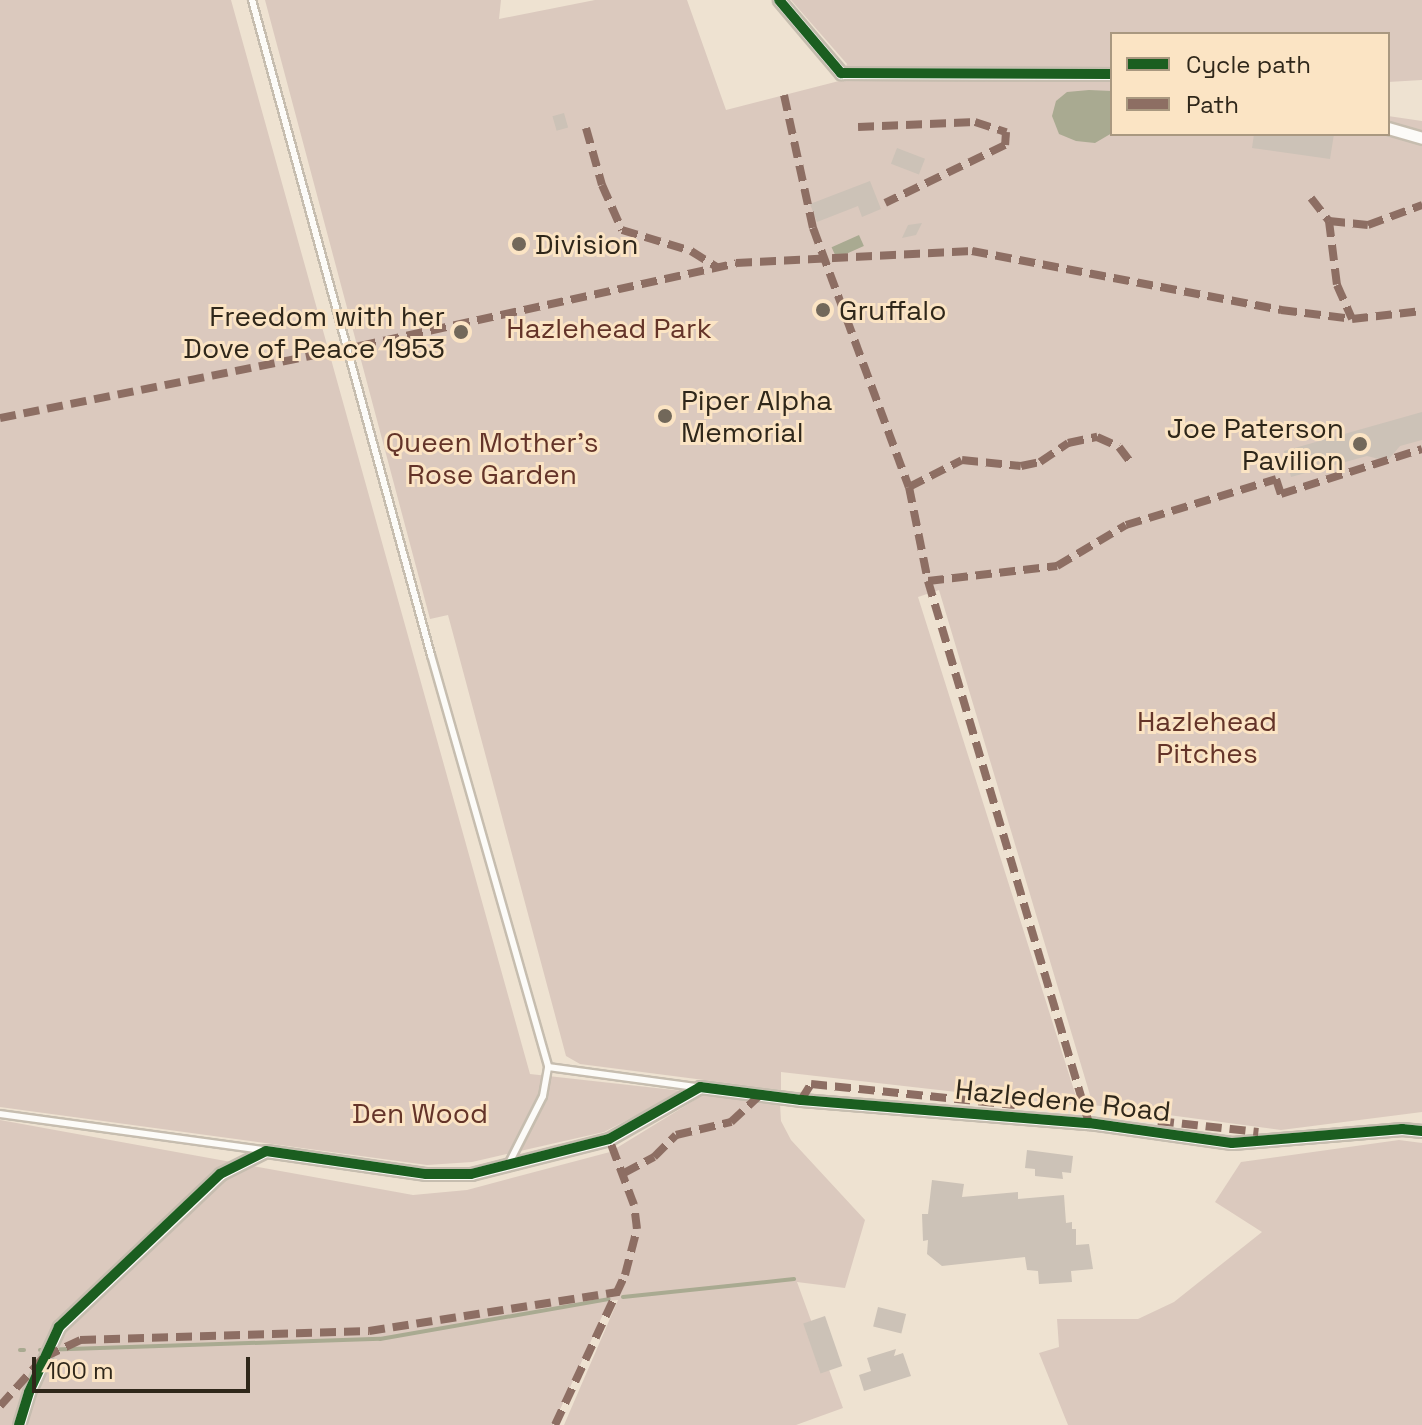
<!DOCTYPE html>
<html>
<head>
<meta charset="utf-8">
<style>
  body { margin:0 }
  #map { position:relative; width:1422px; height:1425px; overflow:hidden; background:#eee2d1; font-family:"Space Grotesk",sans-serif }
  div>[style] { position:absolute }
  .green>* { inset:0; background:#dbc9be }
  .water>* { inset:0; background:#a9aa91; transform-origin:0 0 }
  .stream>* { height:4px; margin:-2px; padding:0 2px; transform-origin:2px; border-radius:2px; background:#a9aa91 }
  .building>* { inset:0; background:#ccc2b7; transform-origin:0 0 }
  .roads { filter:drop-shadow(2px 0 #c6bdaf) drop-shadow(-2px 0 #c6bdaf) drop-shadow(0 2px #c6bdaf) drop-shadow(0 -2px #c6bdaf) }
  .service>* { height:6px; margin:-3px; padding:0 3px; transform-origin:3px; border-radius:3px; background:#fcfbf8 }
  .minor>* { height:11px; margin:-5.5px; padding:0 5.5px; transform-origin:5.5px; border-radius:5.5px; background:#fcfbf8 }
  .quiet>* { height:8px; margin-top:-4px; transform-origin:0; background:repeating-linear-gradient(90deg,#8d6e63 0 16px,transparent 0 24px) }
  .cycleway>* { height:10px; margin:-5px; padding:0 5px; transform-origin:5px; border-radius:5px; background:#1b5e20 }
  .dots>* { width:22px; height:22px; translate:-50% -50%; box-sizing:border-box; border:4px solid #fbe4c4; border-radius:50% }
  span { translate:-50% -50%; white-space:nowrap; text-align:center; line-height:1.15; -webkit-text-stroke:6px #fbe4c4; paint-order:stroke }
  .poi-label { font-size:28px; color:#2f271a }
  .left { translate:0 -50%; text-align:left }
  .right { translate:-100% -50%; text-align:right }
  .park-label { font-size:28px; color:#643429 }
  .street-label { font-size:28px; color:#2f271a }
  .legend { position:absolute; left:1110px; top:32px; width:280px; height:104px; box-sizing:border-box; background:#fbe4c4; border:2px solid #a99880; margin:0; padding:10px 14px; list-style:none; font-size:24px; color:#2f271a }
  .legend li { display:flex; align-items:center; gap:16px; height:40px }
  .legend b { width:40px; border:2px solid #a99880 }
  .scale { position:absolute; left:32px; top:1357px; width:218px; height:36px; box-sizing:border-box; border:4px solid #2f271a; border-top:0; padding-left:10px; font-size:24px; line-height:28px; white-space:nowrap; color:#2f271a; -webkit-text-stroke:6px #fbe4c4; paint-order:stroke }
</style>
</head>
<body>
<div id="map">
  <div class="green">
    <div style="clip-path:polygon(0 0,231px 0,530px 1074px,683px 1091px,604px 1132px,472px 1162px,427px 1165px,0 1107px)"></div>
    <div style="clip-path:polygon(265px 0,501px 0,499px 19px,595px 0,687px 0,726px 110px,839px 81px,847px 64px,791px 0,1422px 0,1422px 80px,1388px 82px,1388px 34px,1112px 34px,1112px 134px,1388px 134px,1388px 116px,1422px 121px,1422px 1112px,1281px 1130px,1093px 1105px,939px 590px,918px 597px,1079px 1106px,781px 1072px,781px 1090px,580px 1064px,566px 1056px,448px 615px,430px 619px)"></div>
    <div style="clip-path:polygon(703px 1095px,780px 1104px,781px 1121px,791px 1140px,865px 1220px,845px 1288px,797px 1282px,843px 1408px,796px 1425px,564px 1425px,618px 1300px,609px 1301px,553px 1425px,0 1425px,0 1120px,413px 1195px,467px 1190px,610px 1152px)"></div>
    <div style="clip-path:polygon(1399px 1140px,1422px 1143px,1422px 1425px,1068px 1425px,1039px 1353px,1059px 1347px,1057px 1319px,1138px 1319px,1174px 1302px,1262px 1232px,1215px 1202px,1241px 1162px)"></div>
  </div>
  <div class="water">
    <div style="clip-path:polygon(1089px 90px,1112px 91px,1112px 133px,1095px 143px,1076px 141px,1059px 134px,1052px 116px,1056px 101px,1067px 92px)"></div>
    <div style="left:859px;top:235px;width:12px;height:30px;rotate:66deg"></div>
  </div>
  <div class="stream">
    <div style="left:623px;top:1297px;width:172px;rotate:-6deg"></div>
    <div style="left:20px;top:1350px;width:4px"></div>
    <div style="left:40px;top:1350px;width:340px;rotate:-1.9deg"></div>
    <div style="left:380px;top:1339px;width:232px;rotate:-9.9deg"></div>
  </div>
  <div class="building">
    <div style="left:564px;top:113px;width:15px;height:12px;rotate:74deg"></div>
    <div style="clip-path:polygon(1254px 134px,1334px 134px,1330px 159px,1252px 148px)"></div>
    <div style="left:897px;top:148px;width:30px;height:17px;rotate:21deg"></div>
    <div style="clip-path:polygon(870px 181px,881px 209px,862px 217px,858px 206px,817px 222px,810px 204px)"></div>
    <div style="clip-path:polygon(922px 223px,916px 235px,902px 238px,908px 225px)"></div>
    <div style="clip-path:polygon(1422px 412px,1422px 440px,1400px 446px,1387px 461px,1367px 456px,1291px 477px,1284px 451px)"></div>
    <div style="clip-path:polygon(1027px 1150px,1073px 1156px,1071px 1173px,1062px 1172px,1063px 1179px,1035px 1176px,1035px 1169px,1025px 1168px)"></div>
    <div style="clip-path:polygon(932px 1180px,964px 1184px,962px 1197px,1018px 1192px,1018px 1199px,1064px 1195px,1066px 1223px,1072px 1222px,1072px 1229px,1076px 1229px,1076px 1245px,1089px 1244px,1093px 1269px,1071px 1271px,1072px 1282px,1039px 1284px,1038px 1271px,1027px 1270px,1025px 1257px,942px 1266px,927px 1254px,928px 1240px,923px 1241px,922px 1214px,928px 1214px)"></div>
    <div style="left:878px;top:1307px;width:29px;height:20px;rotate:14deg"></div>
    <div style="left:825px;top:1316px;width:53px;height:23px;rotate:71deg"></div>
    <div style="clip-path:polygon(896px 1349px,894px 1356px,903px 1353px,911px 1376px,864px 1391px,859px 1375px,871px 1371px,867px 1358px)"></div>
  </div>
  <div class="roads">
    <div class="service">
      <div style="left:252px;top:0;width:679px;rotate:74.72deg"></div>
      <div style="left:431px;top:655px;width:428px;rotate:74.1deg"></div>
      <div style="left:548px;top:1067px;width:149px;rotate:7.7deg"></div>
      <div style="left:0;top:1114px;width:264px;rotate:7.8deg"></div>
      <div style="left:509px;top:1163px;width:75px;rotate:-63.1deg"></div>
      <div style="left:543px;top:1096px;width:29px;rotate:-80deg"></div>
    </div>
    <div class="minor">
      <div style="left:779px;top:0;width:96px;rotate:49.7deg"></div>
      <div style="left:841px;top:73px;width:271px;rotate:0.2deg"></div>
      <div style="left:1388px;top:128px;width:35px;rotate:16deg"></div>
      <div style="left:19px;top:1425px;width:34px;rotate:-73deg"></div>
      <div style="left:29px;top:1392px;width:72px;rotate:-65.2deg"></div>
      <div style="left:59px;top:1327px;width:222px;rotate:-43.5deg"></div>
      <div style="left:220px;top:1174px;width:51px;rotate:-26.6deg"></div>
      <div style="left:266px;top:1151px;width:162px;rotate:8.2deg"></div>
      <div style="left:426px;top:1174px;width:45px"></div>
      <div style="left:471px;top:1174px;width:142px;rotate:-14.2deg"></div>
      <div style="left:609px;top:1139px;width:105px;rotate:-29.7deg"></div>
      <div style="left:700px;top:1087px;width:102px;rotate:7.3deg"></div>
      <div style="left:801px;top:1100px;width:289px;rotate:4.6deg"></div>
      <div style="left:1089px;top:1123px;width:144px;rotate:8deg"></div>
      <div style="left:1232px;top:1143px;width:171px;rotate:-4.7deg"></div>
      <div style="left:1402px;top:1129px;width:20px;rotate:6deg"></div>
    </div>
  </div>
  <div class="quiet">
    <div style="left:784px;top:95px;width:136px;rotate:77.7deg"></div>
    <div style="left:813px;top:228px;width:276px;rotate:69.7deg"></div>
    <div style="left:909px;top:487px;width:96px;rotate:78.6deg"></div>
    <div style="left:928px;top:581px;width:565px;rotate:73.46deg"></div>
    <div style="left:858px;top:127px;width:117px;rotate:-2.4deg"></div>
    <div style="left:975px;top:122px;width:33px;rotate:18deg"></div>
    <div style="left:1006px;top:132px;width:13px;rotate:94deg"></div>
    <div style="left:1005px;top:145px;width:133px;rotate:154.2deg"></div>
    <div style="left:586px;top:128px;width:59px;rotate:74.3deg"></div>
    <div style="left:602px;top:185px;width:49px;rotate:66deg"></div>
    <div style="left:622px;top:230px;width:72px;rotate:16.9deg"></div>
    <div style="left:691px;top:251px;width:32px;rotate:32deg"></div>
    <div style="left:1311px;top:198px;width:29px;rotate:52deg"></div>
    <div style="left:1329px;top:221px;width:39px;rotate:6deg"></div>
    <div style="left:1368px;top:225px;width:58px;rotate:-20.3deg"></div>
    <div style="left:1329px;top:221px;width:64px;rotate:82.9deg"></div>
    <div style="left:1337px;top:285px;width:37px;rotate:66deg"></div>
    <div style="left:0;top:418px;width:367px;rotate:-11.3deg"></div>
    <div style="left:360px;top:346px;width:385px;rotate:-12.4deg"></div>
    <div style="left:736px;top:263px;width:236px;rotate:-2.9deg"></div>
    <div style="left:972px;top:251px;width:315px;rotate:10.8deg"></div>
    <div style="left:1281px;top:310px;width:72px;rotate:7.2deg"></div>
    <div style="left:1352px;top:319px;width:70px;rotate:-6.5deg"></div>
    <div style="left:909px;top:487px;width:59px;rotate:-27deg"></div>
    <div style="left:962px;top:460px;width:59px;rotate:5.8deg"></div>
    <div style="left:1021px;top:466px;width:19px;rotate:-12deg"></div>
    <div style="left:1040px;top:462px;width:34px;rotate:-34deg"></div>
    <div style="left:1068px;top:443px;width:30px;rotate:-12deg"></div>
    <div style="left:1097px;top:437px;width:24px;rotate:24deg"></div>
    <div style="left:1119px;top:447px;width:21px;rotate:53deg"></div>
    <div style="left:928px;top:581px;width:130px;rotate:-6.6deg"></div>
    <div style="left:1057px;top:566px;width:80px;rotate:-30.7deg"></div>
    <div style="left:1126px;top:525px;width:157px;rotate:-17deg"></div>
    <div style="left:1276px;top:479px;width:16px;rotate:72deg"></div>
    <div style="left:1281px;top:494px;width:148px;rotate:-17.7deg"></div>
    <div style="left:801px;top:1100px;width:19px;rotate:-58deg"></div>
    <div style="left:811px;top:1084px;width:205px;rotate:5.9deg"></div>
    <div style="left:1158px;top:1121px;width:101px;rotate:6.3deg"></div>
    <div style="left:624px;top:1173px;width:34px;rotate:-28deg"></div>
    <div style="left:654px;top:1157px;width:31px;rotate:-45deg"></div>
    <div style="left:676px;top:1135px;width:57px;rotate:-13.3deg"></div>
    <div style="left:731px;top:1122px;width:40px;rotate:-43deg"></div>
    <div style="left:0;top:1406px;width:66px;rotate:-48.1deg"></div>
    <div style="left:44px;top:1357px;width:40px;rotate:-25deg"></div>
    <div style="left:80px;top:1340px;width:289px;rotate:-1.8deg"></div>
    <div style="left:369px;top:1331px;width:252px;rotate:-8.9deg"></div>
    <div style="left:555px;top:1425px;width:166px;rotate:-65deg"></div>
    <div style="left:625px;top:1275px;width:48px;rotate:-75.4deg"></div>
    <div style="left:637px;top:1229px;width:24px;rotate:-97deg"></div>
    <div style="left:634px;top:1205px;width:71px;rotate:-110.7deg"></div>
  </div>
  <div class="cycleway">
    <div style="left:779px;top:0;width:96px;rotate:49.7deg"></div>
    <div style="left:841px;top:73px;width:271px;rotate:0.2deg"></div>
    <div style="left:19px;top:1425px;width:34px;rotate:-73deg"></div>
    <div style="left:29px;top:1392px;width:72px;rotate:-65.2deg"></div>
    <div style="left:59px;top:1327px;width:222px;rotate:-43.5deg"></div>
    <div style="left:220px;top:1174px;width:51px;rotate:-26.6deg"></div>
    <div style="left:266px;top:1151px;width:162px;rotate:8.2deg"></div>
    <div style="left:426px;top:1174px;width:45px"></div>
    <div style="left:471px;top:1174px;width:142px;rotate:-14.2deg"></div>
    <div style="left:609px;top:1139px;width:105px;rotate:-29.7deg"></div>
    <div style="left:700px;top:1087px;width:102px;rotate:7.3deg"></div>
    <div style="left:801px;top:1100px;width:289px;rotate:4.6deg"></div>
    <div style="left:1089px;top:1123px;width:144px;rotate:8deg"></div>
    <div style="left:1232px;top:1143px;width:171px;rotate:-4.7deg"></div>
    <div style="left:1402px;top:1129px;width:20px;rotate:6deg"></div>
  </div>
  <div class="dots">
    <div style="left:519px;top:244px;background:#72685a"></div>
    <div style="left:823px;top:310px;background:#72685a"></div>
    <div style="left:461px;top:332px;background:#72685a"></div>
    <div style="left:665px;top:416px;background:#72685a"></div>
    <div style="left:1360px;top:444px;background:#72685a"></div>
  </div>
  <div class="poi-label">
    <span class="left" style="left:535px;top:244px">Division</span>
    <span class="left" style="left:839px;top:310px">Gruffalo</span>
    <span class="right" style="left:445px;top:332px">Freedom with her<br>Dove of Peace 1953</span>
    <span class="left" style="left:681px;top:416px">Piper Alpha<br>Memorial</span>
    <span class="right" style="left:1344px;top:444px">Joe Paterson<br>Pavilion</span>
  </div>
  <div class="park-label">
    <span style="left:609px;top:328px">Hazlehead Park</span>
    <span style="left:492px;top:458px">Queen Mother's<br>Rose Garden</span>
    <span style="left:1207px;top:737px">Hazlehead<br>Pitches</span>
    <span style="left:420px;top:1113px">Den Wood</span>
  </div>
  <div class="street-label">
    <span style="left:1063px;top:1100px;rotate:6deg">Hazledene Road</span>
  </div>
  <ul class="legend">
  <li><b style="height:10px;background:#1b5e20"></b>Cycle path</li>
  <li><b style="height:10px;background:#8d6e63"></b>Path</li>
  </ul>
  <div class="scale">100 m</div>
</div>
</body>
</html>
